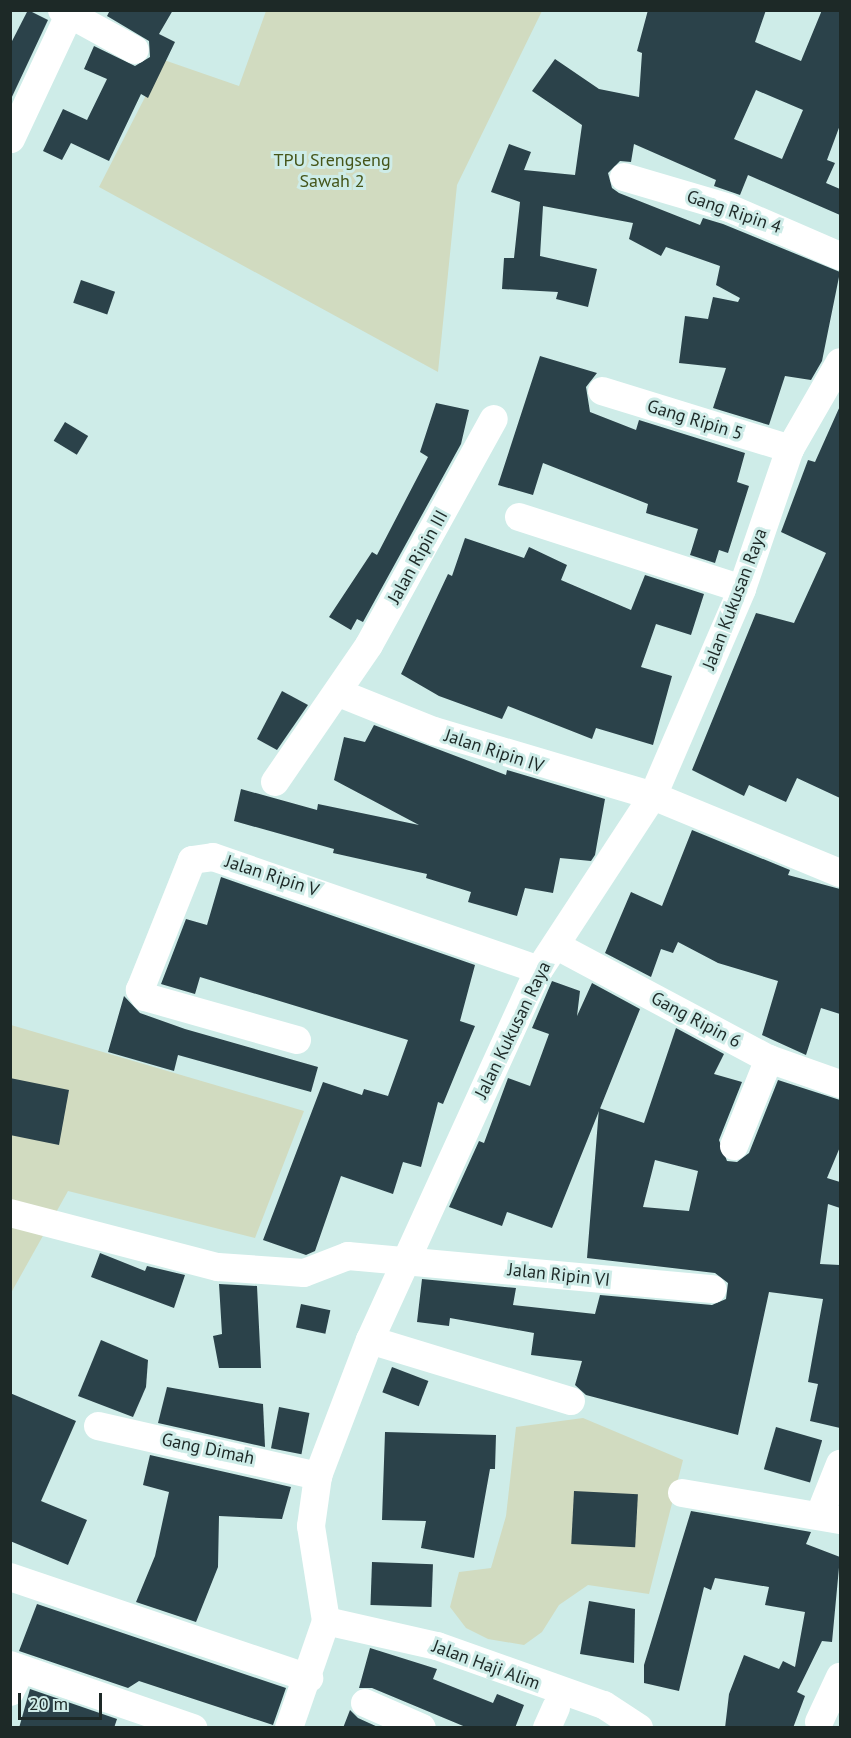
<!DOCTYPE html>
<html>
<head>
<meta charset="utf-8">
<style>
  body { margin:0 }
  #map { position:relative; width:851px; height:1738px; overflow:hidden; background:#ceece8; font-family:"PT Sans",sans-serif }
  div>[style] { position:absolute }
  .green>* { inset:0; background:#d1dbc0 }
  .building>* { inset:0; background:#2b424a; transform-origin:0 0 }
  .minor>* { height:28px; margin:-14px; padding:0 14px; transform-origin:14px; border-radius:14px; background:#fff }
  span { translate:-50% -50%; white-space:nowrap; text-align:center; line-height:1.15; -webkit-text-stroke:6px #ceece8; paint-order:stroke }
  .park-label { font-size:18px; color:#455519 }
  .street-label { font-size:18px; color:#1d2927 }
  .frame { position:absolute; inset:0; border:12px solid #1d2927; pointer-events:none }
  .scale { position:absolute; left:18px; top:1693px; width:84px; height:27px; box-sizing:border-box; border:3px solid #1d2927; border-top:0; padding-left:8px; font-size:18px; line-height:21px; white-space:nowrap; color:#1d2927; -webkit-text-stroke:4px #ceece8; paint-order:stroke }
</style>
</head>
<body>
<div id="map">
  <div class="green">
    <div style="clip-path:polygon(266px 11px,542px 11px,457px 185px,438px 372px,99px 187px,164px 60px,239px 86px)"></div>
    <div style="clip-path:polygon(11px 1025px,304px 1111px,255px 1238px,68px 1191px,11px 1293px)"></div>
    <div style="clip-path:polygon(583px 1418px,683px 1460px,649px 1594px,588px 1585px,559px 1605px,542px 1632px,524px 1645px,488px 1639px,466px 1628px,450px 1607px,459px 1572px,491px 1568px,506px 1516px,516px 1427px)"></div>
  </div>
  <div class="building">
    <div style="clip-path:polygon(28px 10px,48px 20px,10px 101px,10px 45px)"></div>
    <div style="clip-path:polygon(110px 10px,173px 10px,159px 34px,175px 42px,148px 98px,141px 94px,109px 161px,71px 143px,62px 160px,43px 151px,63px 109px,87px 120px,107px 79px,84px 69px,94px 46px,135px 66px,150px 57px,149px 41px,107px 16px)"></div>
    <div style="clip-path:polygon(evenodd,648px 10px,766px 10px,755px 42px,801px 61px,822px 10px,840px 10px,840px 125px,827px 160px,835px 163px,826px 183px,840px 189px,840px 215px,748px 175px,740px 195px,714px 186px,716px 180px,634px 144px,631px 162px,620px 161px,608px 173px,612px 188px,619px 193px,700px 225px,703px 218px,723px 224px,840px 272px,822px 361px,811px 380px,785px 376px,769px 425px,713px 408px,726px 368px,679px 363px,685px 316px,708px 319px,713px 297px,738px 302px,740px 298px,716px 285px,720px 266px,666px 247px,661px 256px,629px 239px,633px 223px,543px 206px,540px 256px,597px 269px,588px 307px,556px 299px,558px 292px,502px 289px,504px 258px,514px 258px,520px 202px,491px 192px,509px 144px,531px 152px,524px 170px,575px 175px,582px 125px,532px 91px,555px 59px,599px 89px,639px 97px,642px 53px,637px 51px,648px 10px,756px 90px,803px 110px,782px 159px,734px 139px,756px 90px)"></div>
    <div style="left:81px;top:280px;width:36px;height:24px;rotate:19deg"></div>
    <div style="clip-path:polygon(540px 356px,597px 373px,586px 387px,590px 412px,636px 430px,639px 420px,745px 453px,737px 482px,749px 486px,728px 553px,719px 550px,715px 563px,690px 555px,698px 529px,646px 513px,648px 504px,543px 463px,533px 495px,498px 485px)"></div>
    <div style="clip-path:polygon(436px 403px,469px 410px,461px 444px,363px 622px,357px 619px,351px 630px,329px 617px,372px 552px,377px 555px,428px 457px,420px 452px)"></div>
    <div style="clip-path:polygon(840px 406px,840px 798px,797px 778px,786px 802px,749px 785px,744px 796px,692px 770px,756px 613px,794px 623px,826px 553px,781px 532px,808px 460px,815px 462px)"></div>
    <div style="left:65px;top:422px;width:27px;height:22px;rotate:31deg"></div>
    <div style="clip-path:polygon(465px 538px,524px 558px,529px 547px,567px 565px,561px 580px,631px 610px,645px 575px,704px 594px,691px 635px,656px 624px,641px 667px,672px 676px,653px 745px,596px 728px,592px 739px,508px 706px,502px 719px,439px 696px,401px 674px,448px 574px,452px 576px)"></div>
    <div style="clip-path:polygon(282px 691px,308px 705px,277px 750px,257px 739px)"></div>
    <div style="clip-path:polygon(374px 725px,506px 775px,507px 770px,605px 799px,595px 855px,591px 861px,560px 858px,553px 893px,525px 888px,517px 916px,468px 902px,471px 892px,426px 878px,427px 874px,333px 853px,334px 849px,234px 821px,241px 789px,317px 810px,318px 804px,419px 825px,334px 780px,344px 737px,365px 742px)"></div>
    <div style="clip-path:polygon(692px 830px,790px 870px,788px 875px,840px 889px,840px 1014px,821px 1008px,806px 1055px,762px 1035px,778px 981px,718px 963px,678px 942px,673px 953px,661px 949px,651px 977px,605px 953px,631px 892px,662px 906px)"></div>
    <div style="clip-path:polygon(221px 877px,475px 965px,460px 1021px,475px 1026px,443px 1104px,438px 1102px,421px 1167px,403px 1162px,393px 1194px,341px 1176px,315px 1251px,306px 1255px,263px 1240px,323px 1082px,362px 1095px,364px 1089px,388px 1096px,408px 1040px,200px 977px,195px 994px,161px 984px,186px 919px,207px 925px)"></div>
    <div style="clip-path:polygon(552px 981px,580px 991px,577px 1016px,592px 983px,640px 1009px,552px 1228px,507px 1212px,502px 1226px,449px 1207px,479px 1141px,484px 1143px,508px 1078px,530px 1086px,549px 1034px,532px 1028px)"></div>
    <div style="clip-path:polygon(124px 996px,140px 1013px,185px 1029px,318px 1067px,311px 1092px,178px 1055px,174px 1071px,108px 1052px)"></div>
    <div style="clip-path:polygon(evenodd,676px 1028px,724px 1054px,714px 1074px,742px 1082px,719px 1140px,727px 1161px,737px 1162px,749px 1153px,778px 1080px,840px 1100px,840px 1147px,827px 1178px,840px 1182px,840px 1208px,828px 1204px,820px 1264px,840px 1265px,840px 1428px,810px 1421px,818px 1384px,808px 1382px,823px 1299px,769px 1292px,738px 1435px,586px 1395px,575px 1385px,582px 1361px,531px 1355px,534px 1333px,450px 1318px,449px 1326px,417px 1322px,422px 1279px,516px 1288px,513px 1305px,595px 1314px,600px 1295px,712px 1305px,726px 1299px,728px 1283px,715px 1273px,587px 1258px,599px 1108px,644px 1123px,676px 1028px,655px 1160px,698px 1171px,689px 1211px,643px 1207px,655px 1160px)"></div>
    <div style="clip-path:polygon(10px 1078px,69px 1090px,59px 1145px,10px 1135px)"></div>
    <div style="clip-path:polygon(100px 1253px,145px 1271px,147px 1266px,185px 1275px,174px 1308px,91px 1277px)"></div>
    <div style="clip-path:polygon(219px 1284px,257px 1286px,261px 1368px,219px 1368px,213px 1336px,222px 1334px)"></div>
    <div style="left:301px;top:1304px;width:30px;height:24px;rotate:12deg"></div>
    <div style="clip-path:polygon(101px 1340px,148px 1360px,146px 1387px,133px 1417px,78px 1396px)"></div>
    <div style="left:392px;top:1367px;width:39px;height:27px;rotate:21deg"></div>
    <div style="clip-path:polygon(167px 1387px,263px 1404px,265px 1447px,158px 1423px)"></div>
    <div style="clip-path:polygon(10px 1393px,76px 1421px,41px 1501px,87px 1520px,68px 1565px,10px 1541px)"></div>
    <div style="left:279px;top:1407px;width:31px;height:42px;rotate:11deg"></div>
    <div style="left:776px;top:1427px;width:48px;height:44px;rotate:16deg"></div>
    <div style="clip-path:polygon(385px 1432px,496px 1435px,495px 1469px,490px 1469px,474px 1558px,421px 1548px,426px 1521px,382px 1520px)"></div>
    <div style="clip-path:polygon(150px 1455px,291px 1487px,282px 1519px,219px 1516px,218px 1567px,196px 1622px,136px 1602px,155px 1556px,169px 1492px,143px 1485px)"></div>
    <div style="left:574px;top:1491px;width:64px;height:53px;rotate:3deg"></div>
    <div style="clip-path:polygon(691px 1511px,811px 1532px,806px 1544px,840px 1557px,832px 1642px,822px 1641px,797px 1692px,805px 1696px,793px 1728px,725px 1728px,729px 1694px,744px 1655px,779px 1669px,783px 1661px,795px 1667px,805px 1612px,765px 1605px,769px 1587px,715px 1578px,711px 1590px,704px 1587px,679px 1691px,644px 1683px,644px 1665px)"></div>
    <div style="left:372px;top:1562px;width:61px;height:43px;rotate:2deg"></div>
    <div style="clip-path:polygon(589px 1601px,635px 1609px,634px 1663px,580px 1654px)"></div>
    <div style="clip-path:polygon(37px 1604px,286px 1688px,273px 1725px,139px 1681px,128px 1688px,19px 1651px)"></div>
    <div style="clip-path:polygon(370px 1648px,437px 1669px,433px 1679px,493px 1703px,497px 1694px,524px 1705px,515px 1728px,468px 1728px,372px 1688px,359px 1688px)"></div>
    <div style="clip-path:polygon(30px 1689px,117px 1719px,114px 1728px,19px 1728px)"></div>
    <div style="clip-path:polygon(350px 1710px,358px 1718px,380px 1728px,343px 1728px)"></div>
  </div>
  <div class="minor">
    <div style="left:62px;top:10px;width:83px;rotate:28.7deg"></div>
    <div style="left:11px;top:139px;width:137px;rotate:-64.9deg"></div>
    <div style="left:624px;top:177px;width:109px;rotate:16.4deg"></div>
    <div style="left:729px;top:208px;width:121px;rotate:23.4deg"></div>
    <div style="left:602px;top:391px;width:197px;rotate:17.1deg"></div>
    <div style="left:519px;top:517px;width:234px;rotate:17.9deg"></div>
    <div style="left:339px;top:693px;width:102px;rotate:21.8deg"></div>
    <div style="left:434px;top:731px;width:228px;rotate:16.5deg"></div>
    <div style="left:653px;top:796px;width:202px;rotate:22.4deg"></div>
    <div style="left:275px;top:782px;width:166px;rotate:-55.5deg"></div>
    <div style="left:369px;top:645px;width:258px;rotate:-61.1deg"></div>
    <div style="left:557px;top:946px;width:240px;rotate:28.1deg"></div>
    <div style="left:769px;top:1059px;width:75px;rotate:19.4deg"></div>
    <div style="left:297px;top:1040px;width:158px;rotate:-164.2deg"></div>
    <div style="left:145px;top:997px;width:9px;rotate:-126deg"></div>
    <div style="left:140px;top:990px;width:140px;rotate:-68.2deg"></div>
    <div style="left:192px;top:860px;width:21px;rotate:-8deg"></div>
    <div style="left:213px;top:857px;width:345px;rotate:19.1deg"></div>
    <div style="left:734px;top:1146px;width:94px;rotate:-68.1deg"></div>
    <div style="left:10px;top:1213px;width:215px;rotate:14.6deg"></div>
    <div style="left:218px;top:1267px;width:86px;rotate:4deg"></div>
    <div style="left:304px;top:1273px;width:47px;rotate:-21.1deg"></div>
    <div style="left:348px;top:1256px;width:366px;rotate:5.2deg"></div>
    <div style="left:370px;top:1340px;width:210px;rotate:16.9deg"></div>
    <div style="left:98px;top:1426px;width:226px;rotate:12.8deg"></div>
    <div style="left:682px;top:1493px;width:160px;rotate:9.7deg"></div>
    <div style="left:820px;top:1514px;width:54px;rotate:-68.2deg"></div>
    <div style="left:10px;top:1577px;width:316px;rotate:18.7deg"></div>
    <div style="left:326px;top:1621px;width:114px;rotate:12.7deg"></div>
    <div style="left:437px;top:1646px;width:177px;rotate:19.5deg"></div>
    <div style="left:604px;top:1705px;width:42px;rotate:33.3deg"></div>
    <div style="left:10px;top:1665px;width:194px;rotate:19deg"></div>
    <div style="left:10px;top:1692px;width:25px;rotate:-64deg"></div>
    <div style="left:365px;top:1703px;width:62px;rotate:23.7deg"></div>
    <div style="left:819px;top:1722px;width:50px;rotate:-65deg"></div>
    <div style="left:289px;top:1728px;width:113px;rotate:-70.9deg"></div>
    <div style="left:326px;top:1621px;width:96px;rotate:-99deg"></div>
    <div style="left:311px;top:1526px;width:50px;rotate:-82deg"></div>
    <div style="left:318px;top:1476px;width:146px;rotate:-69.1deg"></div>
    <div style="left:370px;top:1340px;width:407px;rotate:-65.5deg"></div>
    <div style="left:539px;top:970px;width:208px;rotate:-56.8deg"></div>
    <div style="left:653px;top:796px;width:225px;rotate:-66.7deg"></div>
    <div style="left:742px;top:589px;width:148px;rotate:-71.1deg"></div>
    <div style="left:790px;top:449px;width:100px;rotate:-60.1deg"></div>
    <div style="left:547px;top:1728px;width:22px;rotate:-66deg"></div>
  </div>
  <div class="park-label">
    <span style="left:332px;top:171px">TPU Srengseng<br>Sawah 2</span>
  </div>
  <div class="street-label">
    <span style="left:734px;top:212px;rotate:19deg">Gang Ripin 4</span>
    <span style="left:695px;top:420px;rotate:17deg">Gang Ripin 5</span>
    <span style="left:418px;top:557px;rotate:-61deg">Jalan Ripin III</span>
    <span style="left:735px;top:599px;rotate:-69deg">Jalan Kukusan Raya</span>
    <span style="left:494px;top:751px;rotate:18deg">Jalan Ripin IV</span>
    <span style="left:272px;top:876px;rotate:18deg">Jalan Ripin V</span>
    <span style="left:696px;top:1020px;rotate:28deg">Gang Ripin 6</span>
    <span style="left:513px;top:1030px;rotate:-64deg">Jalan Kukusan Raya</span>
    <span style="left:559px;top:1275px;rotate:6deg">Jalan Ripin VI</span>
    <span style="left:208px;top:1449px;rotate:12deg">Gang Dimah</span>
    <span style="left:486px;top:1665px;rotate:20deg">Jalan Haji Alim</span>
  </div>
  <div class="frame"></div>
  <div class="scale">20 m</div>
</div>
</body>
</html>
